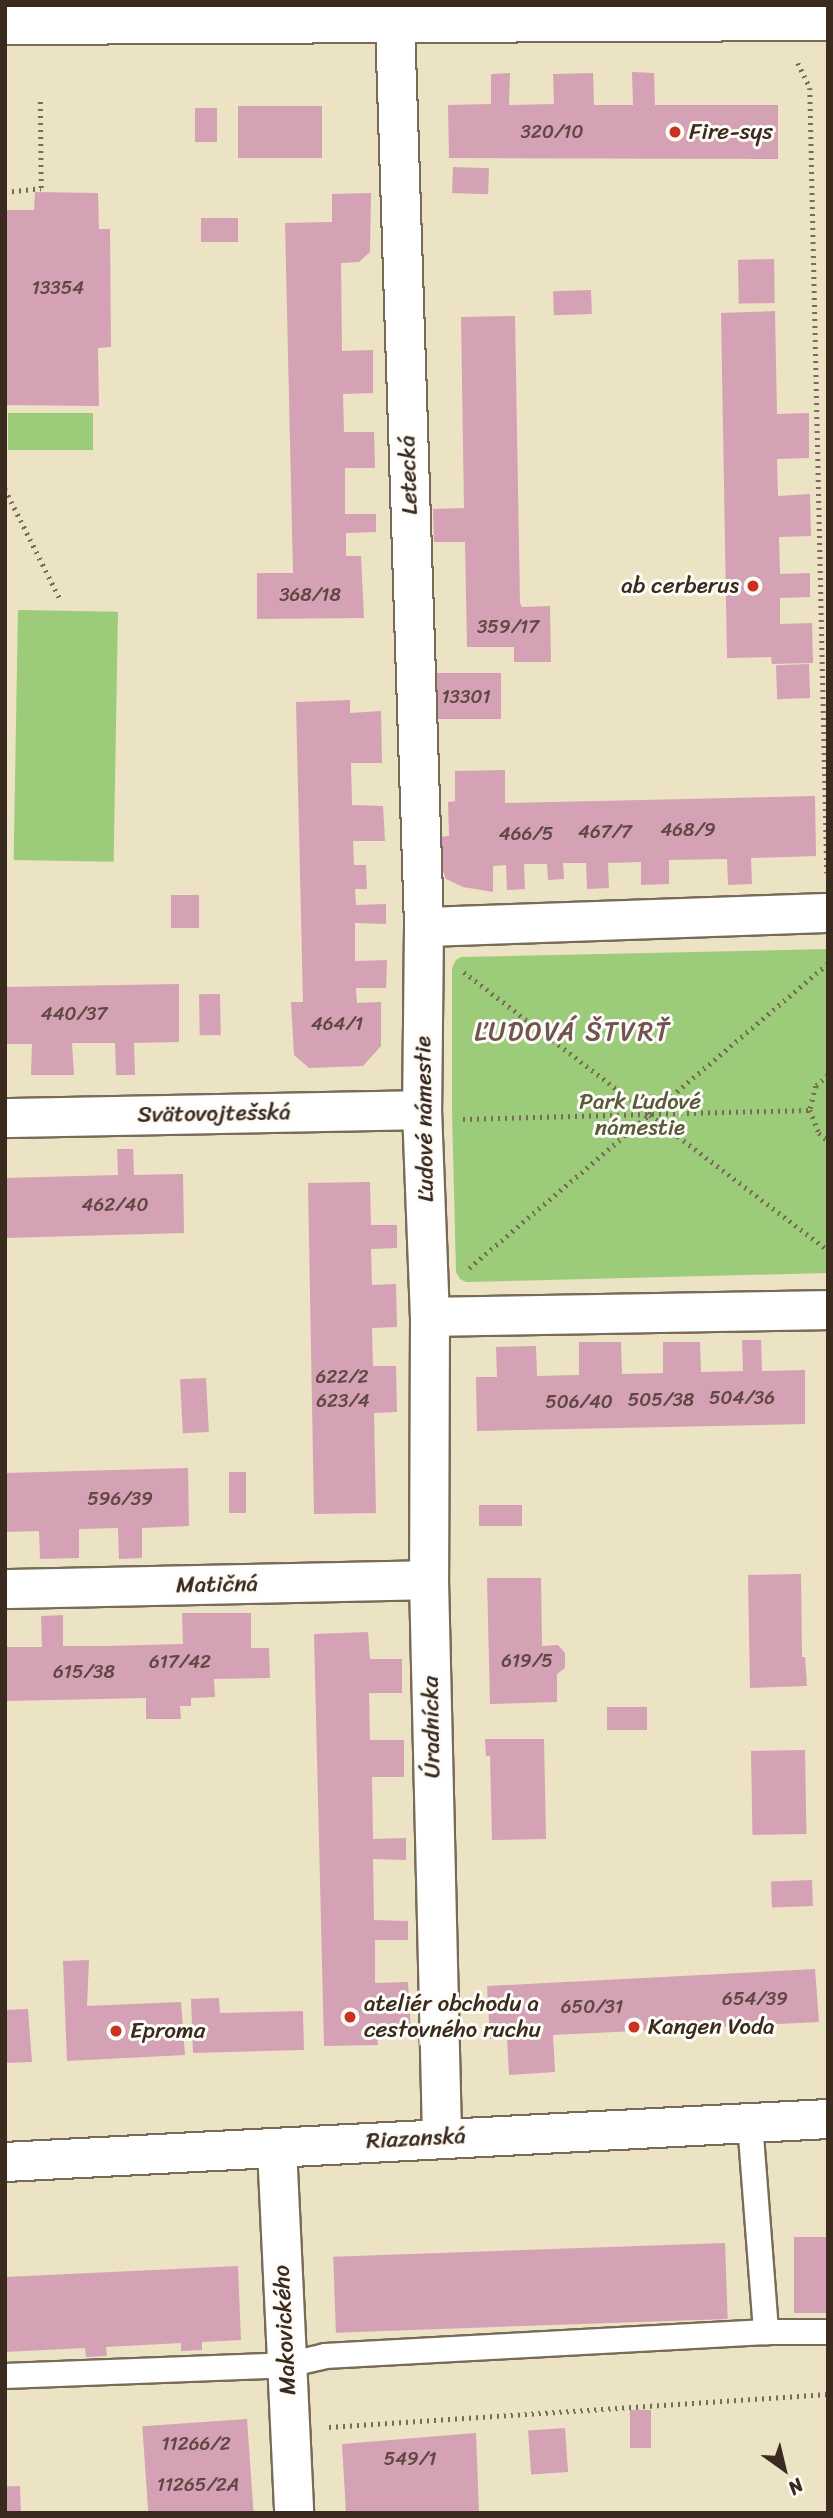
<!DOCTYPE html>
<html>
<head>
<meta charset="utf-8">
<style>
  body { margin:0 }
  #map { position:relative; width:833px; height:2518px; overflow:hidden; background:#ebe3c3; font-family:Sriracha,sans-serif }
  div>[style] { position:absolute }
  .green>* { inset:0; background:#9ccb7a; transform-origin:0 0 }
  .building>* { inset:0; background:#d4a2b4; transform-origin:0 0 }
  .path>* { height:4.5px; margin-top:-2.25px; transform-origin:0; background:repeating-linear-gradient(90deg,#796b58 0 2px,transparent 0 7px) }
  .roads { filter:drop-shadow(2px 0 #796b58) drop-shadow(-2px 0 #796b58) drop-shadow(0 2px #796b58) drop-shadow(0 -2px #796b58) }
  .service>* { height:24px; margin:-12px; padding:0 12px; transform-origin:12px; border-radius:12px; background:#fff }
  .minor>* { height:38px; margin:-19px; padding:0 19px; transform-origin:19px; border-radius:19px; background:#fff }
  .tertiary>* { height:38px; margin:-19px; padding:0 19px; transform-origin:19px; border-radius:19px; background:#fff }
  .dots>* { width:19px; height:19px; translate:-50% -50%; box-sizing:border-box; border:4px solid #fdfcf7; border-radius:50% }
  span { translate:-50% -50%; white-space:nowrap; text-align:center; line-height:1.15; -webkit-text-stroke:6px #fdfcf7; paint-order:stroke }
  .number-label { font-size:19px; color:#614844 }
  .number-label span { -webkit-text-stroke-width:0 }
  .poi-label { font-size:23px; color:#3b2a1e }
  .left { translate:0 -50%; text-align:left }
  .right { translate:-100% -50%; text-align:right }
  .street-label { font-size:23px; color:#3b2a1e }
  .park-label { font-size:23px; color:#585a3a }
  .quarter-label { font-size:26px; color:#715452; letter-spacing:2px }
  .frame { position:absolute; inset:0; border:7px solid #3b2a1e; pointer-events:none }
  .north { position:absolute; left:749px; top:2434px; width:70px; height:70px; -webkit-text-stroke:5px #fdfcf7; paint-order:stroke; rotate:146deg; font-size:19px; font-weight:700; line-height:28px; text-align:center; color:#3b2a1e }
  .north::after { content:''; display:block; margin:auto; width:24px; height:32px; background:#3b2a1e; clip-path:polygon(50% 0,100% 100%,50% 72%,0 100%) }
</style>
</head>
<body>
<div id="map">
  <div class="green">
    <div style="left:8px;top:413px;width:85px;height:37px"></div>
    <div style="left:18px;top:610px;width:100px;height:250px;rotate:1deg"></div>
    <div style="clip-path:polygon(828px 949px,828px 1273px,466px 1282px,460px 1279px,456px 1272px,452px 1111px,452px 968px,456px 960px,461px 957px)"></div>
  </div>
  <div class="building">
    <div style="clip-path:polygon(632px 72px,654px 73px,655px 105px,778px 105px,778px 159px,449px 158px,448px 105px,491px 104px,491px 74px,510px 73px,509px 105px,554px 104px,553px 74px,593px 73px,594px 105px,633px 105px)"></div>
    <div style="left:238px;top:106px;width:84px;height:52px"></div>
    <div style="left:217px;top:108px;width:34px;height:22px;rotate:90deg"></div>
    <div style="left:453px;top:167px;width:36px;height:26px;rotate:2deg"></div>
    <div style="clip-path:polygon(35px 192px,98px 193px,99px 229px,110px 229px,111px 347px,98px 348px,99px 406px,5px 405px,5px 210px,34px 210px)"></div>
    <div style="clip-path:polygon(371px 193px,370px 252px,359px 262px,341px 263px,342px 351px,373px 350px,373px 393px,343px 394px,344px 432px,374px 432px,375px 468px,345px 468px,345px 514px,376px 514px,376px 532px,346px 533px,346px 556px,361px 556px,364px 618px,257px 619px,257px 573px,293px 573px,285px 223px,332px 222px,332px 194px)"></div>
    <div style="left:201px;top:218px;width:37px;height:24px"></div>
    <div style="left:774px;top:259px;width:44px;height:36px;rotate:89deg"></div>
    <div style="left:591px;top:290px;width:24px;height:38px;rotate:88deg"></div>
    <div style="clip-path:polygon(775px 311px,777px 414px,809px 413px,809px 458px,777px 459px,778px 496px,810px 494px,811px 536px,779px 537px,780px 574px,810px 573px,810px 597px,780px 598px,780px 624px,812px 623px,813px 663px,772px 664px,771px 657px,727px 658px,721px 313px)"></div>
    <div style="clip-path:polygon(515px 316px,520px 603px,522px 607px,550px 606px,551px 662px,514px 662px,514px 647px,467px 647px,465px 542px,434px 542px,433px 509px,464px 508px,461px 317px)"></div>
    <div style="left:809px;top:664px;width:34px;height:33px;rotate:88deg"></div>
    <div style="left:501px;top:673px;width:46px;height:70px;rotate:90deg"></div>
    <div style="clip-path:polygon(350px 700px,350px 713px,381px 711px,382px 763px,351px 763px,352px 805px,383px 806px,385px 841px,353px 841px,354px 865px,366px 865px,367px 889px,355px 889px,356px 905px,386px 904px,386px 924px,355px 923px,355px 961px,387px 960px,386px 988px,356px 988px,357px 1003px,381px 1002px,381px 1046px,363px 1066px,309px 1068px,294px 1055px,291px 1002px,303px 1002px,296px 702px)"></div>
    <div style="clip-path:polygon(505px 770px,505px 803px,815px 796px,816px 856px,751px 858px,752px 884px,728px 885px,727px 859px,669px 860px,669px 884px,641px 885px,641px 862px,608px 863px,609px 888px,587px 889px,586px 863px,563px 863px,564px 879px,548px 880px,547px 864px,524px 864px,525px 889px,507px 890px,506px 865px,493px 866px,493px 892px,463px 887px,446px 879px,441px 866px,439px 837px,449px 836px,448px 802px,455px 801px,455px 771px)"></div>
    <div style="left:171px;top:895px;width:28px;height:33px"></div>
    <div style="clip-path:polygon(179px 984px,179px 1042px,134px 1043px,135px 1075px,116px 1075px,115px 1043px,72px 1043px,74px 1075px,31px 1075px,32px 1044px,5px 1044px,5px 987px)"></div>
    <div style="left:220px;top:994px;width:41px;height:21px;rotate:89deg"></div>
    <div style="clip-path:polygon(117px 1149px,133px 1149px,134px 1175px,183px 1174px,184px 1233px,5px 1238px,5px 1178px,118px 1175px)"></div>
    <div style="clip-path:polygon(370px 1182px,371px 1225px,397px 1225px,397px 1248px,371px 1249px,372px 1285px,396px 1284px,397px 1327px,372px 1328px,373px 1366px,396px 1366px,397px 1412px,374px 1413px,376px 1513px,314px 1514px,308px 1183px)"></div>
    <div style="clip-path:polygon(742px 1340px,761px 1340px,762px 1371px,805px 1370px,805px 1424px,477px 1431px,476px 1377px,497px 1377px,496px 1347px,536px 1346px,537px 1376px,579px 1375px,579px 1342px,621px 1342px,622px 1374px,663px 1373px,663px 1342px,700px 1342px,701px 1372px,743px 1371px)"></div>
    <div style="left:206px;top:1378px;width:54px;height:26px;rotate:87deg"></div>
    <div style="clip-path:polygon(188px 1468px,189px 1526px,142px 1528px,142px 1558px,119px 1559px,118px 1528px,79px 1529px,79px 1558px,40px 1559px,39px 1531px,5px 1532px,5px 1473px)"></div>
    <div style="left:229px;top:1472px;width:17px;height:41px"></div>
    <div style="left:522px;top:1505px;width:21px;height:43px;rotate:90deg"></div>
    <div style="clip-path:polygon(801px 1574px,802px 1657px,805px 1657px,807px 1686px,750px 1688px,748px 1575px)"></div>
    <div style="clip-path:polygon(487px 1578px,541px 1578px,542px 1646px,558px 1645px,565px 1653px,565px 1668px,557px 1674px,557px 1702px,490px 1704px)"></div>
    <div style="clip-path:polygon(182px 1613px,251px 1613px,251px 1648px,269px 1648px,270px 1678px,214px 1679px,215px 1697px,191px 1698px,191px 1706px,180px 1706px,181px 1719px,146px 1719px,146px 1698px,5px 1701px,5px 1647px,42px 1647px,41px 1616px,63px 1615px,63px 1646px,104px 1646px,183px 1644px)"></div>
    <div style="clip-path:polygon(368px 1632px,370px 1659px,402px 1659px,402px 1693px,369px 1693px,370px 1740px,404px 1740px,404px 1777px,372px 1777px,373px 1839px,406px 1838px,406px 1860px,373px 1859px,374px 1920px,408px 1921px,408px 1940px,375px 1940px,375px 1983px,408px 1982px,411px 2031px,377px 2031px,378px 2045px,324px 2046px,314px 1634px)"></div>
    <div style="left:607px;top:1707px;width:40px;height:23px"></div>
    <div style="clip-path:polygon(485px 1739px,544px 1739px,546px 1839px,492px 1840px,490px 1756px,486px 1756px)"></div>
    <div style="left:805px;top:1750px;width:84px;height:54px;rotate:89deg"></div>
    <div style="left:812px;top:1880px;width:26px;height:41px;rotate:88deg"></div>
    <div style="clip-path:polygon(89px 1960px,87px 2006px,181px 2002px,185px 2055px,67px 2061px,63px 1961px)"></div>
    <div style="clip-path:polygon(815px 1969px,819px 2022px,553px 2035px,555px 2072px,509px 2075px,507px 2038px,490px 2039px,487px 1986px)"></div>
    <div style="clip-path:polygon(219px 1998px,220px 2013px,303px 2011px,304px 2050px,193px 2053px,191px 1999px)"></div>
    <div style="clip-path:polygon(28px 2009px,32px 2062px,5px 2063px,5px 2010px)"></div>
    <div style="left:828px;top:2237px;width:76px;height:34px;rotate:90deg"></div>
    <div style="left:725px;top:2243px;width:76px;height:392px;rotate:88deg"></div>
    <div style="clip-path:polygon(238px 2266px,241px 2340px,202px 2342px,202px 2350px,181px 2351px,181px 2343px,106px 2347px,107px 2356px,86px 2357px,85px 2348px,5px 2352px,5px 2277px)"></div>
    <div style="left:630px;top:2410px;width:21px;height:38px"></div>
    <div style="left:247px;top:2419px;width:94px;height:105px;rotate:86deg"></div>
    <div style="left:565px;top:2428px;width:44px;height:37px;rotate:86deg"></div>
    <div style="clip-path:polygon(476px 2433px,479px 2513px,346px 2513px,342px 2444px)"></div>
    <div style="left:20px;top:2486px;width:27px;height:15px;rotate:88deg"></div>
  </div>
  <div class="path">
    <div style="left:798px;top:63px;width:28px;rotate:64deg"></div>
    <div style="left:810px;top:88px;width:785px;rotate:88.76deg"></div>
    <div style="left:5px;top:192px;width:36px;rotate:-6deg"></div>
    <div style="left:41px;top:188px;width:89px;rotate:-90.6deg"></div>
    <div style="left:5px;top:489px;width:125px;rotate:63.4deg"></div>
    <div style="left:828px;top:964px;width:233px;rotate:139.7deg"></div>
    <div style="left:650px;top:1115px;width:223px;rotate:37.2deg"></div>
    <div style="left:464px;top:972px;width:233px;rotate:37.5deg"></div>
    <div style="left:828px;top:1075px;width:16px;rotate:137deg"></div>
    <div style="left:816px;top:1086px;width:25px;rotate:104deg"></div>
    <div style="left:810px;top:1110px;width:25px;rotate:69deg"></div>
    <div style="left:819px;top:1133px;width:12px;rotate:42deg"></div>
    <div style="left:463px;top:1119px;width:347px;rotate:-1.5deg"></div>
    <div style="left:469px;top:1268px;width:236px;rotate:-40.4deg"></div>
    <div style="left:329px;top:2427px;width:500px;rotate:-3.78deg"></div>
  </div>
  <div class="roads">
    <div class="service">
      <div style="left:750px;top:2123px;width:210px;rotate:85.6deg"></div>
      <div style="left:5px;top:2376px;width:282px;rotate:-2.2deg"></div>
      <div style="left:287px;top:2365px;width:39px;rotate:-13deg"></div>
      <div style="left:325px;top:2356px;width:442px;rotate:-3.1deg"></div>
      <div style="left:766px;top:2332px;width:62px"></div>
    </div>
    <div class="minor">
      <div style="left:395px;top:23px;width:904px;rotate:88.16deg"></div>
      <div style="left:5px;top:25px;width:823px;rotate:-0.28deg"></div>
      <div style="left:828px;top:913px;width:404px;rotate:178deg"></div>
      <div style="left:424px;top:927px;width:183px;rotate:90.6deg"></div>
      <div style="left:422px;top:1110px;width:207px;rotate:87.8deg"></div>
      <div style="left:430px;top:1317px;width:398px;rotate:-1deg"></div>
      <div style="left:5px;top:1118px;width:417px;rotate:-1.1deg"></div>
      <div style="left:430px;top:1317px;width:263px;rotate:90.2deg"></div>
      <div style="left:429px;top:1580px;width:557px;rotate:88.66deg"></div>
      <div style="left:5px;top:1589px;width:424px;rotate:-1.2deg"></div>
      <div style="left:277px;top:2148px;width:365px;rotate:87.3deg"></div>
    </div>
    <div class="tertiary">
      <div style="left:5px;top:2162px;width:824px;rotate:-2.99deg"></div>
    </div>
  </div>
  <div class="dots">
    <div style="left:675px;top:132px;background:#c8321e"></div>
    <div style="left:753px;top:586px;background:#c8321e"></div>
    <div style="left:350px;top:2017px;background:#c8321e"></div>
    <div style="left:634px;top:2027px;background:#c8321e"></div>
    <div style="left:116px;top:2031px;background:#c8321e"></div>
  </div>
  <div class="number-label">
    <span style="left:552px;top:132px">320/10</span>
    <span style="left:58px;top:288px">13354</span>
    <span style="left:310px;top:595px">368/18</span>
    <span style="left:508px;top:627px">359/17</span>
    <span style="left:466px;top:697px">13301</span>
    <span style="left:688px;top:830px">468/9</span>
    <span style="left:605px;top:832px">467/7</span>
    <span style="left:526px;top:834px">466/5</span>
    <span style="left:74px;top:1014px">440/37</span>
    <span style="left:337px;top:1024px">464/1</span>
    <span style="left:115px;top:1205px">462/40</span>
    <span style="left:342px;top:1377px">622/2</span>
    <span style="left:742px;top:1398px">504/36</span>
    <span style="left:661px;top:1400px">505/38</span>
    <span style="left:343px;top:1401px">623/4</span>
    <span style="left:579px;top:1402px">506/40</span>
    <span style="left:120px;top:1499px">596/39</span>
    <span style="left:527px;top:1661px">619/5</span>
    <span style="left:180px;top:1662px">617/42</span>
    <span style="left:84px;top:1672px">615/38</span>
    <span style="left:755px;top:1999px">654/39</span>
    <span style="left:592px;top:2007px">650/31</span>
    <span style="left:196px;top:2444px">11266/2</span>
    <span style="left:410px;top:2459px">549/1</span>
    <span style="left:198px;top:2485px">11265/2A</span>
  </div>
  <div class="poi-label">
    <span class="left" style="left:689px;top:132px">Fire-sys</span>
    <span class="right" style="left:739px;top:586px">ab cerberus</span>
    <span class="left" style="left:364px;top:2017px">ateliér obchodu a<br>cestovného ruchu</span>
    <span class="left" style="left:648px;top:2027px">Kangen Voda</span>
    <span class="left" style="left:130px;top:2031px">Eproma</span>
  </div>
  <div class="street-label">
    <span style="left:409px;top:475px;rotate:-92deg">Letecká</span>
    <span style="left:214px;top:1114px;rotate:-1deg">Svätovojtešská</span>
    <span style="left:425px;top:1119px;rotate:-91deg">Ľudové námestie</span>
    <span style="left:217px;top:1585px;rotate:-1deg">Matičná</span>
    <span style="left:432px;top:1727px;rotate:-91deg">Úradnícka</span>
    <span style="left:416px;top:2139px;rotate:-3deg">Riazanská</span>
    <span style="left:285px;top:2330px;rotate:-93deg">Makovického</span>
  </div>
  <div class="park-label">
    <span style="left:640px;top:1115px">Park Ľudové<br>námestie</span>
  </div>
  <div class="quarter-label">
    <span style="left:573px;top:1032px">ĽUDOVÁ ŠTVRŤ</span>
  </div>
  <div class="frame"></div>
  <div class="north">N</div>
</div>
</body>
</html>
